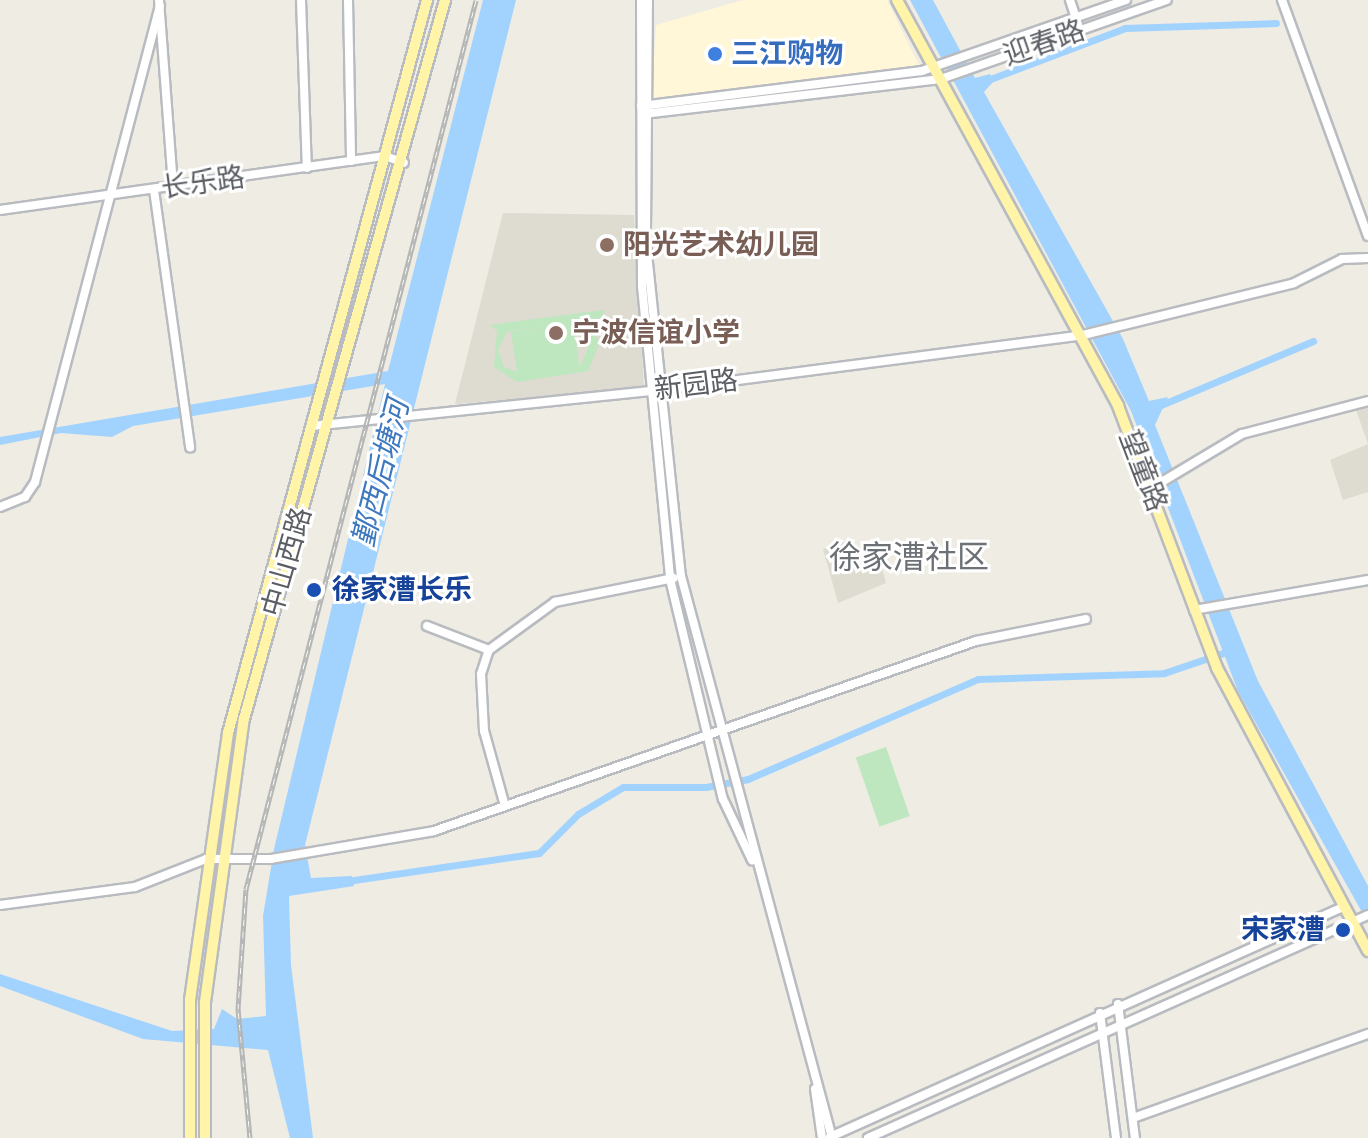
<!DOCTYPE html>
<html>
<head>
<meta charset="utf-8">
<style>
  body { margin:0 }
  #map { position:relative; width:1368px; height:1138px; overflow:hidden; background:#eeece3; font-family:"Work Sans","Noto Sans SC",sans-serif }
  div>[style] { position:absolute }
  .commercial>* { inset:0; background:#fff7d7 }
  .education>* { inset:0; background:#dedbd1 }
  .green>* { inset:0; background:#bee7c0; transform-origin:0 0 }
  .water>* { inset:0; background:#a2d3ff }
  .canal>* { height:7px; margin:-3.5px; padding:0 3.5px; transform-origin:3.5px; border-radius:3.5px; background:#a2d3ff }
  .roads { filter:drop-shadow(2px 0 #b8bbc0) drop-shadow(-2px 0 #b8bbc0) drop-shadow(0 2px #b8bbc0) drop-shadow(0 -2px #b8bbc0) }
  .minor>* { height:8px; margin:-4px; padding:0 4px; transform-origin:4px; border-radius:4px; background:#fff }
  .major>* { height:10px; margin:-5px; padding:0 5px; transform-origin:5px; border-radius:5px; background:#fff4a7 }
  .rail>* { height:5px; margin-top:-2.5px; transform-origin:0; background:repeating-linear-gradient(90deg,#fff 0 6px,#b4b5b5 0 12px); box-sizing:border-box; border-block:2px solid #b4b5b5 }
  .dots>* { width:22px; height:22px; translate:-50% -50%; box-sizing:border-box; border:4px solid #fff; border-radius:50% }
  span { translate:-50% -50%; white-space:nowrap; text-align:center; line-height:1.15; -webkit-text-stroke:6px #fff; paint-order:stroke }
  .street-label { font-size:28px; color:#5b5f64 }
  .shop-label { font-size:28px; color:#366cbe; font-weight:700 }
  .left { translate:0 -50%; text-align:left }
  .education-label { font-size:28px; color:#785e54; font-weight:700 }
  .transit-label { font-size:28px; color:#164399; font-weight:700 }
  .right { translate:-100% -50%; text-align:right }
  .water-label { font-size:30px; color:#3e78be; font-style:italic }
  .quarter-label { font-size:32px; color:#6c7176 }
</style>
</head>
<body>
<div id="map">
  <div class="commercial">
    <div style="clip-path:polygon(743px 0,887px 0,920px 67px,651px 104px,656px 25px)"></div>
  </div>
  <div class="education">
    <div style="clip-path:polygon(503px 213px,634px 215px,644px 388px,455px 404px)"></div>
    <div style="clip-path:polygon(1368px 404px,1368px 492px,1343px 500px,1330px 460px,1368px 444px,1355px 407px)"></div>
    <div style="clip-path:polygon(849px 540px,880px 562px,886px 583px,838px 603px,823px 549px)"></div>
  </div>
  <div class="green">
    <div style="clip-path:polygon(evenodd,603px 310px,604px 317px,584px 321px,600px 342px,588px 371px,517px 382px,494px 367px,497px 331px,490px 325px,603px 310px,571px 323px,511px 332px,517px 372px,504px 367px,498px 350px,507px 332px,571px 323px,603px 310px,574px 324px,591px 340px,581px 365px,579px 364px,574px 324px)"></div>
    <div style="left:886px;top:747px;width:73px;height:32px;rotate:71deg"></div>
  </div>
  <div class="water">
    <div style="clip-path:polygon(483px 0,516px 0,305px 845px,311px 878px,352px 876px,354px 886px,289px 896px,291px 965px,313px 1138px,290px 1138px,268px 1050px,143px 1039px,0 986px,0 974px,172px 1031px,214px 1029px,222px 1009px,237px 1019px,266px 1016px,263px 916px,274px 849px,385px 384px,133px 426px,112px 437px,61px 433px,0 445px,0 437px,388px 371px)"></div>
    <div style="clip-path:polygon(910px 0,933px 0,975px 78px,990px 74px,994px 81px,984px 92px,1123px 339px,1149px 401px,1168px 397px,1155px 425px,1258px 681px,1368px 886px,1368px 923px,1238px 691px,1131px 411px)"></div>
  </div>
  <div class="canal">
    <div style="left:985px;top:81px;width:150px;rotate:-20.7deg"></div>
    <div style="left:1125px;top:28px;width:151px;rotate:-1.9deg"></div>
    <div style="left:1161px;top:405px;width:165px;rotate:-22.8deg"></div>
    <div style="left:347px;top:881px;width:194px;rotate:-8.3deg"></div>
    <div style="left:539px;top:853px;width:55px;rotate:-45deg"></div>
    <div style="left:578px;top:814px;width:52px;rotate:-31deg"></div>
    <div style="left:623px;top:787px;width:83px"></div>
    <div style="left:706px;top:787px;width:43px;rotate:-10.8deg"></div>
    <div style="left:748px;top:779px;width:251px;rotate:-23.5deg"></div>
    <div style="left:978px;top:679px;width:186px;rotate:-1.8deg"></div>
    <div style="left:1164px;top:673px;width:69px;rotate:-18.7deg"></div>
  </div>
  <div class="roads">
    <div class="minor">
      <div style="left:159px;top:0;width:188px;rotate:85.7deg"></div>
      <div style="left:301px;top:0;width:168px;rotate:88deg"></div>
      <div style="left:348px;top:0;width:161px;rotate:88.9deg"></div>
      <div style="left:641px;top:0;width:286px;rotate:89.8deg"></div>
      <div style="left:642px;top:286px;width:294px;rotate:84.5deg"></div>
      <div style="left:670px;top:579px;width:226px;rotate:76.5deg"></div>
      <div style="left:723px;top:799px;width:68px;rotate:64.6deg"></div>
      <div style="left:648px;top:0;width:244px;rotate:90.5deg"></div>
      <div style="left:646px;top:244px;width:334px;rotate:84deg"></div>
      <div style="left:681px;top:576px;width:582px;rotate:74.96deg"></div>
      <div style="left:1070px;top:0;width:33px;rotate:72deg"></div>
      <div style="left:1282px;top:0;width:251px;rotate:70deg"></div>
      <div style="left:641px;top:106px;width:283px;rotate:-7.1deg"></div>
      <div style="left:922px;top:71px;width:216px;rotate:-19.2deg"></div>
      <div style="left:643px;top:114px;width:300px;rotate:-6.7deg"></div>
      <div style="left:941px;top:79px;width:239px;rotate:-19.3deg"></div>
      <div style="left:154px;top:190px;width:260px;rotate:82deg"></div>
      <div style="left:0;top:210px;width:389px;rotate:-8deg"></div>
      <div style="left:385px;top:156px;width:20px;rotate:20deg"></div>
      <div style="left:311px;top:426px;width:352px;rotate:-5.9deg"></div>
      <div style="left:661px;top:390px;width:421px;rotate:-7.4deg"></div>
      <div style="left:1079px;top:336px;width:221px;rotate:-13.8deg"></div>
      <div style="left:1294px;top:283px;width:54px;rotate:-26.6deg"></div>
      <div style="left:1342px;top:259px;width:26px;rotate:-2deg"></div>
      <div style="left:1150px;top:489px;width:107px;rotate:-30.9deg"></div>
      <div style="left:1242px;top:434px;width:130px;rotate:-14.7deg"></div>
      <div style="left:0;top:507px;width:27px;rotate:-22deg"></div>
      <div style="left:25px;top:497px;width:18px;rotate:-56deg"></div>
      <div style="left:35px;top:482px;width:492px;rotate:-75.3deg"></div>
      <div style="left:1194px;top:610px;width:177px;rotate:-9.8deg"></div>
      <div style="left:427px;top:626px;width:66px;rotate:21.2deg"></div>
      <div style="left:505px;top:806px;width:78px;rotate:-105.6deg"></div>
      <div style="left:484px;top:731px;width:57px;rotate:-93deg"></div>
      <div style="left:481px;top:674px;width:25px;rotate:-72deg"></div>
      <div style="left:489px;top:650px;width:82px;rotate:-36deg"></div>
      <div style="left:555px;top:602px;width:121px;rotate:-11.4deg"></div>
      <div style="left:0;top:905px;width:136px;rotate:-7.6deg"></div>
      <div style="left:135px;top:887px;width:76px;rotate:-21.5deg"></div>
      <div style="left:206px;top:859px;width:65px"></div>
      <div style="left:271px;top:859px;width:165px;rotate:-9.7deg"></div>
      <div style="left:434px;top:831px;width:574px;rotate:-19.32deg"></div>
      <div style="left:976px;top:641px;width:112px;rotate:-11.3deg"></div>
      <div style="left:1118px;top:1004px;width:135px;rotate:82.8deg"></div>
      <div style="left:1100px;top:1013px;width:126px;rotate:82.7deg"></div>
      <div style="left:815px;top:1089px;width:49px;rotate:81.9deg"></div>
      <div style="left:1133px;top:1118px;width:250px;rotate:-19.7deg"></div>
      <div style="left:830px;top:1137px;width:562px;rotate:-24.15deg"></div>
      <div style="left:868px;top:1138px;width:547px;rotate:-24.04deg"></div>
    </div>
    <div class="major">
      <div style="left:897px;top:0;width:462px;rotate:61.4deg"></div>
      <div style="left:1118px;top:406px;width:280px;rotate:69.3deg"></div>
      <div style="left:1217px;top:668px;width:321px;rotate:61.9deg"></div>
      <div style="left:190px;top:1138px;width:138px;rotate:-90deg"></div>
      <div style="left:190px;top:1000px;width:270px;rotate:-81.9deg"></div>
      <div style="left:228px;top:733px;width:760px;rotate:-74.81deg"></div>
      <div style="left:205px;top:1138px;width:136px;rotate:-90deg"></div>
      <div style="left:205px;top:1002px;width:286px;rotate:-82.2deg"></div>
      <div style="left:244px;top:719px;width:747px;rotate:-74.38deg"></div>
    </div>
  </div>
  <div class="rail">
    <div style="left:250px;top:1138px;width:130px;rotate:-95.3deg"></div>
    <div style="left:238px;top:1009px;width:120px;rotate:-86.2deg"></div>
    <div style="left:246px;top:889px;width:918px;rotate:-75.49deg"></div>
  </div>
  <div class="dots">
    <div style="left:715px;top:54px;background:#3f7fe0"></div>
    <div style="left:607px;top:245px;background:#8d6e63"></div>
    <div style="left:556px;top:333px;background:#8d6e63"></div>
    <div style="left:314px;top:590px;background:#1a4fb4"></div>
    <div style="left:1343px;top:930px;background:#1a4fb4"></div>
  </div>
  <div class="street-label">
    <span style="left:1044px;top:43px;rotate:-19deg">迎春路</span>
    <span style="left:203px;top:183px;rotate:-8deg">长乐路</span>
    <span style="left:696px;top:385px;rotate:-7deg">新园路</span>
    <span style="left:1143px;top:471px;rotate:69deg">望童路</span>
    <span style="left:287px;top:562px;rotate:-74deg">中山西路</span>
  </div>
  <div class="shop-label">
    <span class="left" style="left:731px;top:54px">三江购物</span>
  </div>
  <div class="education-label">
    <span class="left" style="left:623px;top:245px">阳光艺术幼儿园</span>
    <span class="left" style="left:572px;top:333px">宁波信谊小学</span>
  </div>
  <div class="transit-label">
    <span class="left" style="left:332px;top:590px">徐家漕长乐</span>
    <span class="right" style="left:1325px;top:930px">宋家漕</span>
  </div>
  <div class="water-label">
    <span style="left:381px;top:473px;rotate:-76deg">鄞西后塘河</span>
  </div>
  <div class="quarter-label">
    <span style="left:909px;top:557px">徐家漕社区</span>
  </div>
</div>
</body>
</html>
